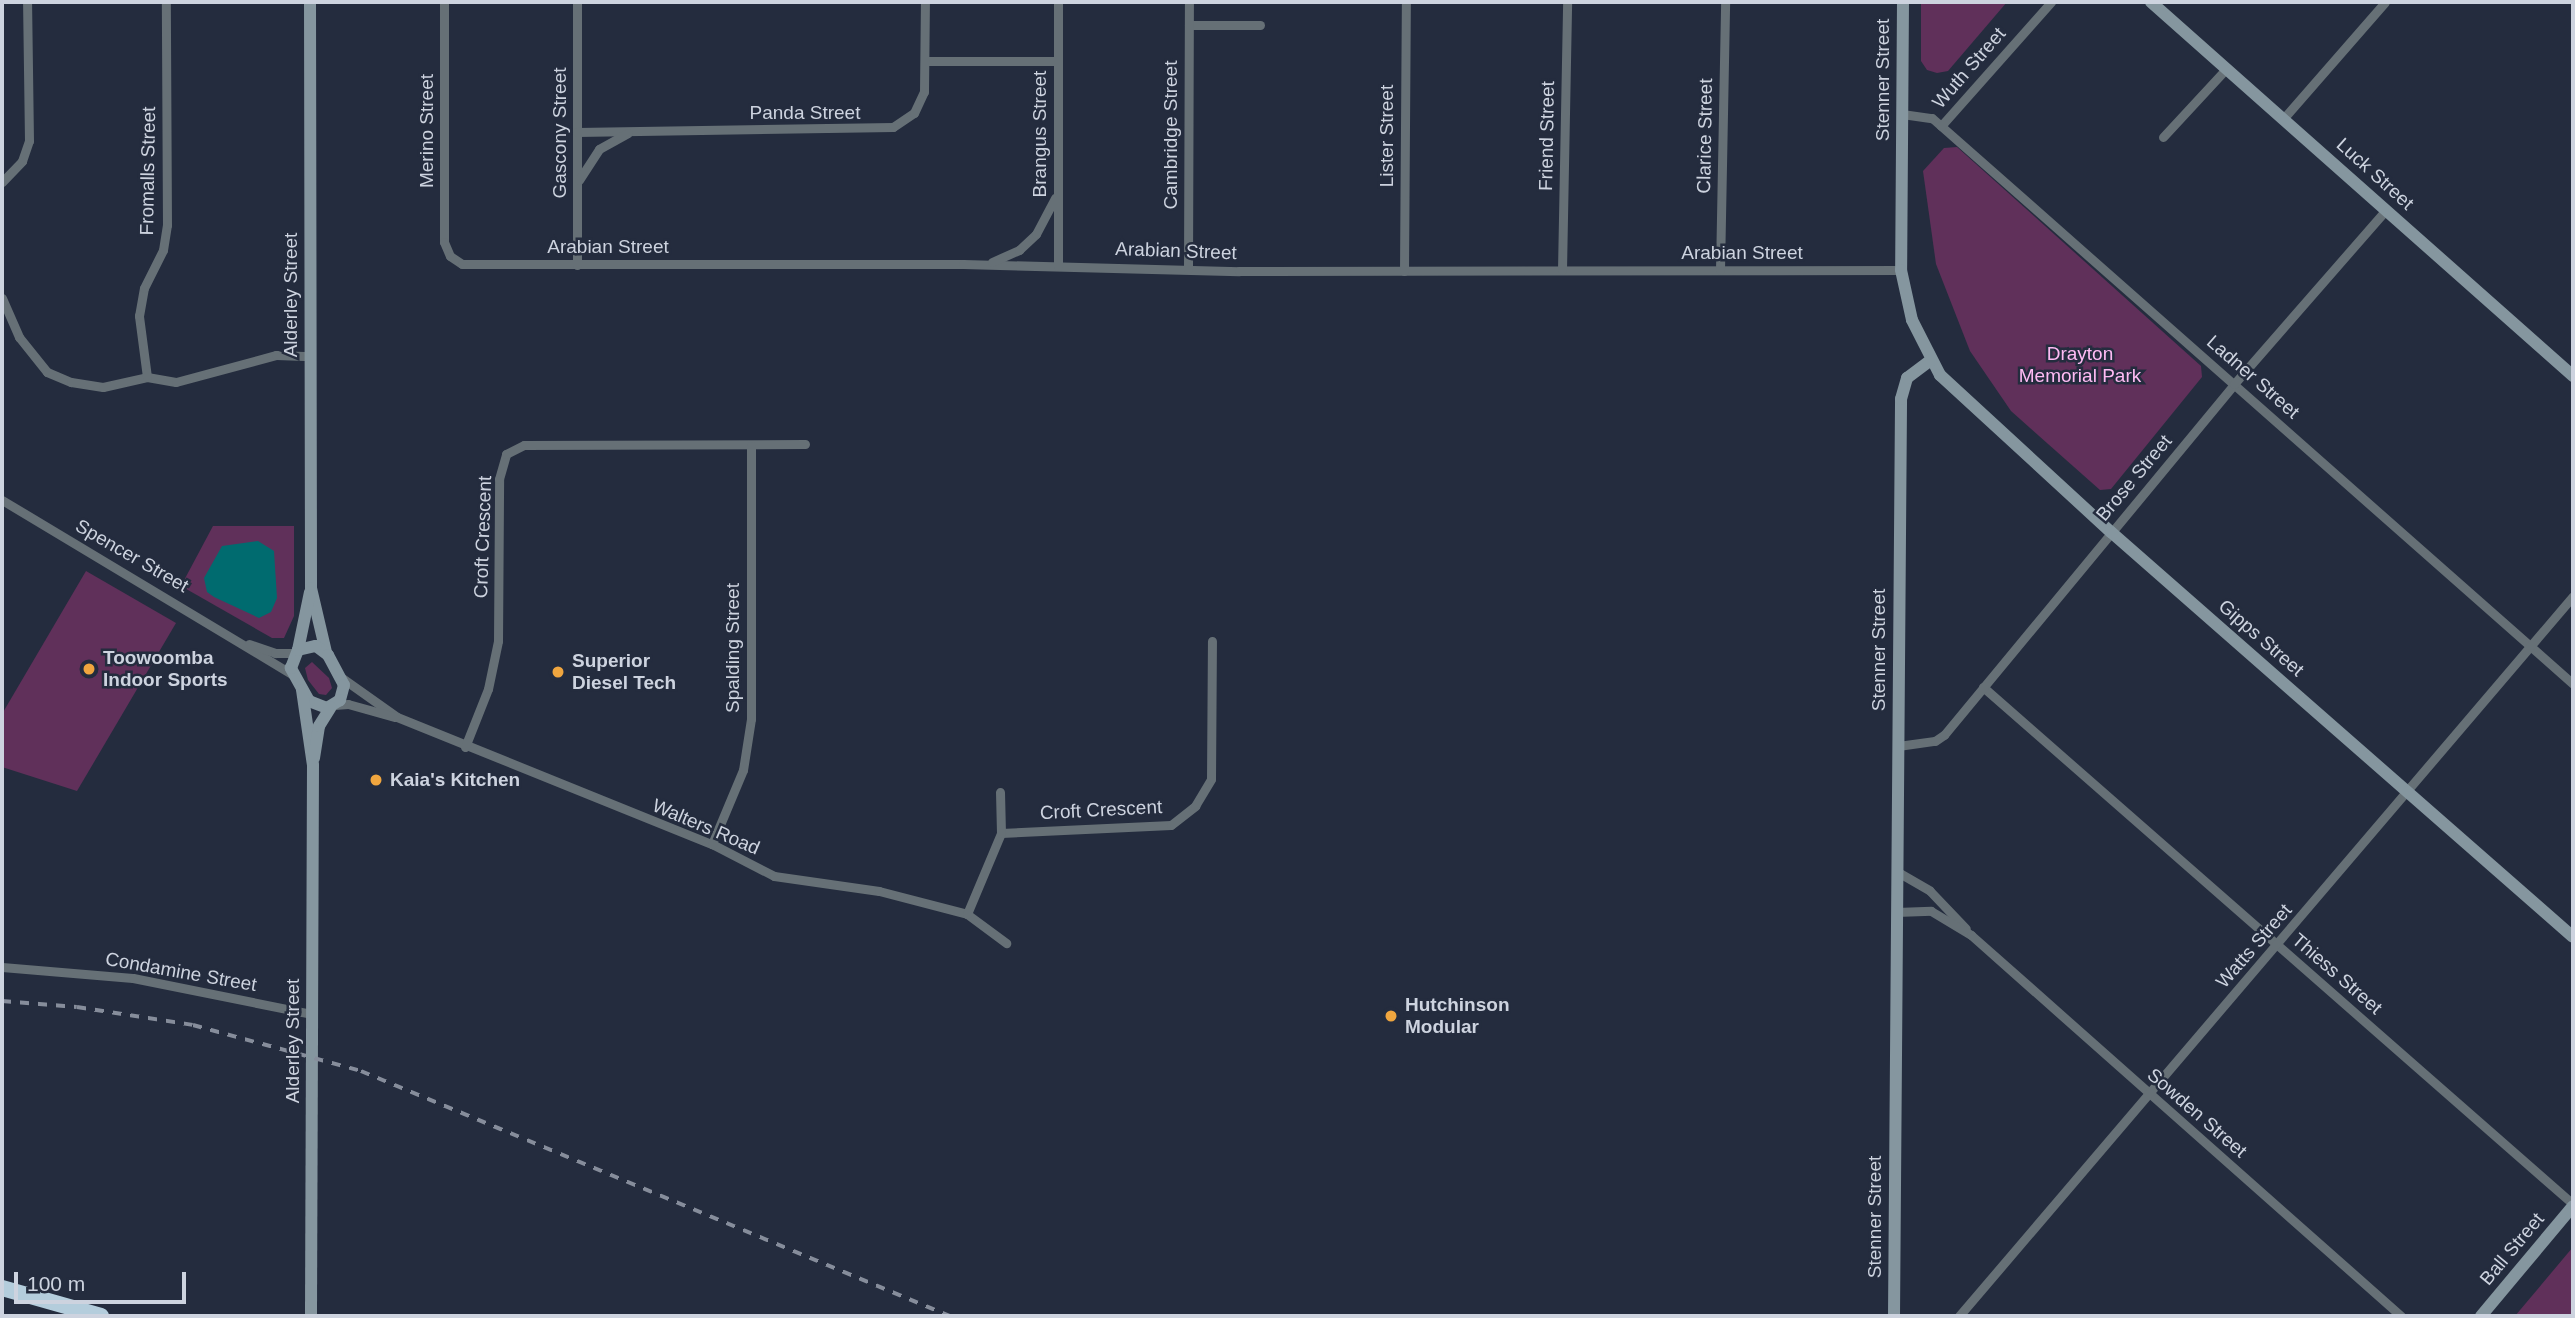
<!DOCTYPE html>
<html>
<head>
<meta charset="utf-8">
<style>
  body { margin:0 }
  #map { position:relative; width:2575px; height:1318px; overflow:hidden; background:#242c3e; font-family:Helvetica,sans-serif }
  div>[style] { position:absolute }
  .green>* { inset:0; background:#60305a }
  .water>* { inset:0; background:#006b6f }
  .street>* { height:9px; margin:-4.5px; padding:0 4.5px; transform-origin:4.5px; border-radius:4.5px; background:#667076 }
  .secondary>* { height:12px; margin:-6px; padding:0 6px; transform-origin:6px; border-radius:6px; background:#85969f }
  .highway>* { height:16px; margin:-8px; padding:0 8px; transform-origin:8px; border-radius:8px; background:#b4cddc }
  .rail>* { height:3.5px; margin-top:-1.75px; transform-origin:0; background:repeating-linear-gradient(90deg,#868d9b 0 9px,transparent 0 18px) }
  .dots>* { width:19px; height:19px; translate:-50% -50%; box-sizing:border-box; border:4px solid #242c3e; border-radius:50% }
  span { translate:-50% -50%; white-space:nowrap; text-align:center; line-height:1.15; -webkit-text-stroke:5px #242c3e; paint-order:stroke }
  .street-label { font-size:19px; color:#cdd3df }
  .park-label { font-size:19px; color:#febbf4 }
  .poi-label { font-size:19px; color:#cdd3df; font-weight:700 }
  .left { translate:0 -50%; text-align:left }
  .frame { position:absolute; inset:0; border:4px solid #cdd3df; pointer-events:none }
  .scale { position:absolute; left:14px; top:1272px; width:172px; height:32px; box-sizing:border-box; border:4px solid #cdd3df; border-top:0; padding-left:9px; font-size:21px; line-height:24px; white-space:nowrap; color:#cdd3df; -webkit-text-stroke:5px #242c3e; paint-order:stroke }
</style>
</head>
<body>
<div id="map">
  <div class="green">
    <div style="clip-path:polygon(1921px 2px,2007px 2px,1948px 71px,1937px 73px,1927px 70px,1921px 61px)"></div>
    <div style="clip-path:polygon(1957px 147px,2201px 366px,2202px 377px,2111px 489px,2100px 490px,2011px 411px,1970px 351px,1936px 264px,1923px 171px,1944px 148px)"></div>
    <div style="clip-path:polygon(213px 526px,294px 526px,294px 616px,284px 638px,272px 638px,181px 586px)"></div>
    <div style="clip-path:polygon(86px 571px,176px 623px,77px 791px,2px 767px,2px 714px)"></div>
    <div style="clip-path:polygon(312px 662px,329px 678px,332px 688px,326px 695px,319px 694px,308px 680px,305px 668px)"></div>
    <div style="clip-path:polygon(2573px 1247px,2573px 1316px,2514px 1316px,2515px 1316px)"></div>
  </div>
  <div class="water">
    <div style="clip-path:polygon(258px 541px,274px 551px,277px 598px,271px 612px,259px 618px,214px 597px,207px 592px,204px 578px,222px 546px)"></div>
  </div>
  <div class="street">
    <div style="left:444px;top:2px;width:240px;rotate:90deg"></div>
    <div style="left:444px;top:242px;width:15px;rotate:67deg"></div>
    <div style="left:450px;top:256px;width:14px;rotate:34deg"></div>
    <div style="left:462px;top:264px;width:501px"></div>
    <div style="left:963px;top:264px;width:276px;rotate:1.5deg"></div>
    <div style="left:1239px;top:271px;width:662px;rotate:-0.09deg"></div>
    <div style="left:577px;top:2px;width:263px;rotate:90deg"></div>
    <div style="left:1189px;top:25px;width:71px"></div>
    <div style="left:925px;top:61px;width:133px"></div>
    <div style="left:1902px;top:114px;width:30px;rotate:8deg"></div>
    <div style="left:1932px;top:118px;width:855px;rotate:41.44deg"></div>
    <div style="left:2283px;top:119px;width:155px;rotate:-48.9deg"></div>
    <div style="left:1941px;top:126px;width:166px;rotate:-48.4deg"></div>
    <div style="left:577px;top:132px;width:316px;rotate:-0.9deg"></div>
    <div style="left:893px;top:127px;width:25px;rotate:-34deg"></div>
    <div style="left:914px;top:113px;width:23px;rotate:-65deg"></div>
    <div style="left:924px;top:92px;width:90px;rotate:-89.4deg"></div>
    <div style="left:2163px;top:137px;width:93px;rotate:-47.2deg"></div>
    <div style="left:579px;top:180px;width:37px;rotate:-57deg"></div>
    <div style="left:599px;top:149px;width:33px;rotate:-29deg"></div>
    <div style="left:2px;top:182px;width:29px;rotate:-46deg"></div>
    <div style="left:22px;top:161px;width:21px;rotate:-71deg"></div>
    <div style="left:29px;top:141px;width:139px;rotate:-90.8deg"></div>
    <div style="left:992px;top:262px;width:30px;rotate:-24deg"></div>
    <div style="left:1019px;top:250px;width:23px;rotate:-43deg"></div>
    <div style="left:1036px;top:234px;width:41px;rotate:-62.2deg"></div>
    <div style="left:1058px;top:266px;width:264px;rotate:-90deg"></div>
    <div style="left:1188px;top:269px;width:267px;rotate:-89.8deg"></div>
    <div style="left:1562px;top:270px;width:268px;rotate:-88.9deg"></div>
    <div style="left:1720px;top:270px;width:268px;rotate:-88.9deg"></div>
    <div style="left:1404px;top:271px;width:269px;rotate:-89.6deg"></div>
    <div style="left:2px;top:298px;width:43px;rotate:66.4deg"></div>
    <div style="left:19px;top:337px;width:45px;rotate:51.3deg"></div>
    <div style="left:47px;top:372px;width:26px;rotate:23deg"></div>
    <div style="left:71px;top:382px;width:32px;rotate:9deg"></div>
    <div style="left:103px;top:387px;width:45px;rotate:-12.8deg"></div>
    <div style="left:147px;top:377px;width:29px;rotate:10deg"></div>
    <div style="left:176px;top:382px;width:104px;rotate:-15.1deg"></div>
    <div style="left:276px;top:355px;width:35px;rotate:2deg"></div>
    <div style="left:147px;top:377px;width:62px;rotate:-97.5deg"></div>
    <div style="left:139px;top:316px;width:28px;rotate:-80deg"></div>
    <div style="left:144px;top:288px;width:42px;rotate:-63.4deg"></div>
    <div style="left:163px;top:250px;width:25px;rotate:-81deg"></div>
    <div style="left:167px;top:225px;width:223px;rotate:-90.3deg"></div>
    <div style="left:2px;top:500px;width:340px;rotate:31deg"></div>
    <div style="left:249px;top:644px;width:28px;rotate:19deg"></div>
    <div style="left:275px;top:653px;width:20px"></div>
    <div style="left:342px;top:678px;width:67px;rotate:35.3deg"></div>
    <div style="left:397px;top:717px;width:340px;rotate:22deg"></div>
    <div style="left:712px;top:844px;width:70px;rotate:27.3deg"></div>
    <div style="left:774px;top:876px;width:106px;rotate:8.1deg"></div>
    <div style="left:879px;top:891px;width:91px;rotate:14.6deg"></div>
    <div style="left:967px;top:914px;width:49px;rotate:36.6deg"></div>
    <div style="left:1983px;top:687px;width:784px;rotate:41.23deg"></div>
    <div style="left:334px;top:705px;width:14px;rotate:-4deg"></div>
    <div style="left:348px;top:704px;width:49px;rotate:15.5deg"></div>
    <div style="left:1898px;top:746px;width:37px;rotate:-8deg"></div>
    <div style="left:1935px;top:741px;width:11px;rotate:-34deg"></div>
    <div style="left:1944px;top:735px;width:455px;rotate:-50.4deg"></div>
    <div style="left:2234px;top:384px;width:231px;rotate:-48.9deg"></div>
    <div style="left:465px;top:747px;width:62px;rotate:-68.4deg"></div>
    <div style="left:488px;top:689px;width:49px;rotate:-78.2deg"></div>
    <div style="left:498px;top:641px;width:162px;rotate:-89.6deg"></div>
    <div style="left:499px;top:479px;width:26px;rotate:-74deg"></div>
    <div style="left:506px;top:454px;width:20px;rotate:-27deg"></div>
    <div style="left:524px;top:445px;width:281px;rotate:-0.2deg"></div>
    <div style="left:1001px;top:833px;width:170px;rotate:-2.7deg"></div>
    <div style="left:1171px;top:825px;width:31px;rotate:-38deg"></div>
    <div style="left:1195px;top:806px;width:31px;rotate:-59deg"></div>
    <div style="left:1211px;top:779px;width:138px;rotate:-89.6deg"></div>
    <div style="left:712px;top:844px;width:80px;rotate:-67.3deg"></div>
    <div style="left:743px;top:770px;width:52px;rotate:-81.1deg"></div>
    <div style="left:751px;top:719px;width:273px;rotate:-90deg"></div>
    <div style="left:1896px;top:871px;width:39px;rotate:30deg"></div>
    <div style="left:1930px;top:891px;width:52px;rotate:46.5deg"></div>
    <div style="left:1896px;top:912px;width:35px;rotate:-2deg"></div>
    <div style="left:1931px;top:911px;width:47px;rotate:31deg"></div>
    <div style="left:1971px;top:935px;width:575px;rotate:41.54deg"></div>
    <div style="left:967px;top:914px;width:88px;rotate:-67.2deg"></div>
    <div style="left:1001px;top:833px;width:41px;rotate:-91.4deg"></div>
    <div style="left:2px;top:967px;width:131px;rotate:4.8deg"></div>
    <div style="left:133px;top:978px;width:183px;rotate:11.4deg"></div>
    <div style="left:1959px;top:1316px;width:946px;rotate:-49.54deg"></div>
  </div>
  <div class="secondary">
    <div style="left:310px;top:2px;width:586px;rotate:89.9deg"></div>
    <div style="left:311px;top:588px;width:66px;rotate:76.8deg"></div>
    <div style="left:1903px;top:2px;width:268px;rotate:90.4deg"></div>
    <div style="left:1901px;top:270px;width:51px;rotate:77.6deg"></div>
    <div style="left:1912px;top:320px;width:62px;rotate:63deg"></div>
    <div style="left:1940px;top:375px;width:232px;rotate:42.6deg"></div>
    <div style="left:2111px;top:532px;width:614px;rotate:41.24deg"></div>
    <div style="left:2151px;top:2px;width:564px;rotate:41.55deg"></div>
    <div style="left:316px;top:646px;width:15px;rotate:37deg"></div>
    <div style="left:328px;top:655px;width:34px;rotate:62deg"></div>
    <div style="left:344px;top:685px;width:16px;rotate:105deg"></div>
    <div style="left:340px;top:700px;width:15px;rotate:148deg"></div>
    <div style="left:327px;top:708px;width:19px;rotate:-159deg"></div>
    <div style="left:309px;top:701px;width:38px;rotate:-119deg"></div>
    <div style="left:291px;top:668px;width:19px;rotate:-69deg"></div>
    <div style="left:298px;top:650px;width:18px;rotate:-13deg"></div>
    <div style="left:298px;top:650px;width:59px;rotate:-78.3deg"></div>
    <div style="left:302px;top:690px;width:76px;rotate:81.7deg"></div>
    <div style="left:313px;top:765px;width:551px;rotate:90.21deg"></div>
    <div style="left:314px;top:758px;width:32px;rotate:-81deg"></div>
    <div style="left:319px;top:726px;width:22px;rotate:-58deg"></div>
    <div style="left:1894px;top:1316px;width:917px;rotate:-89.56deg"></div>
    <div style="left:1901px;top:399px;width:22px;rotate:-74deg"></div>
    <div style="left:1907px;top:378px;width:30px;rotate:-37deg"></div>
    <div style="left:2481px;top:1316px;width:143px;rotate:-50.1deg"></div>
  </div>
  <div class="highway">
    <div style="left:2px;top:1288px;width:103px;rotate:15.8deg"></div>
  </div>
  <div class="rail">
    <div style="left:2px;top:1001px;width:75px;rotate:4.6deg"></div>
    <div style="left:77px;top:1007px;width:117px;rotate:8.8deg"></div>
    <div style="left:193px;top:1025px;width:174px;rotate:15.3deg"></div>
    <div style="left:361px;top:1071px;width:638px;rotate:22.59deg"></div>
  </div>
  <div class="dots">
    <div style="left:89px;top:669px;background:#f0a63f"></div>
    <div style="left:558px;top:672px;background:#f0a63f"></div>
    <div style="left:376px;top:780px;background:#f0a63f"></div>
    <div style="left:1391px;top:1016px;background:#f0a63f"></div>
  </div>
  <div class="street-label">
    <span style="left:1969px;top:68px;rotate:-49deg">Wuth Street</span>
    <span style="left:1883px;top:80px;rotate:-90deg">Stenner Street</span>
    <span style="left:805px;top:113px">Panda Street</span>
    <span style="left:427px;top:131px;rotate:-90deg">Merino Street</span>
    <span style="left:560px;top:133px;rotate:-90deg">Gascony Street</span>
    <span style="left:1040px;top:134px;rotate:-90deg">Brangus Street</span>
    <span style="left:1171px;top:135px;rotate:-90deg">Cambridge Street</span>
    <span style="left:1387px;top:136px;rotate:-90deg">Lister Street</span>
    <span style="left:1547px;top:136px;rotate:-89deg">Friend Street</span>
    <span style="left:1705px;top:136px;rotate:-89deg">Clarice Street</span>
    <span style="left:148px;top:171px;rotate:-89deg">Fromalls Street</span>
    <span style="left:2375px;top:174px;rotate:42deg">Luck Street</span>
    <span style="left:608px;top:247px">Arabian Street</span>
    <span style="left:1176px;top:251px;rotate:2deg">Arabian Street</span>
    <span style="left:1742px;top:253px">Arabian Street</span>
    <span style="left:291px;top:295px;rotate:-90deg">Alderley Street</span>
    <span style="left:2253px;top:377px;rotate:41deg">Ladner Street</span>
    <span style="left:2134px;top:478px;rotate:-50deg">Brose Street</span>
    <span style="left:483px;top:537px;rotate:-88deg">Croft Crescent</span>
    <span style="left:132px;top:556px;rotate:30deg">Spencer Street</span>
    <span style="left:2261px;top:638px;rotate:41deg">Gipps Street</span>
    <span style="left:733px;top:648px;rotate:-90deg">Spalding Street</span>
    <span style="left:1879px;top:650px;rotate:-90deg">Stenner Street</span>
    <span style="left:1101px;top:810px;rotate:-3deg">Croft Crescent</span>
    <span style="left:706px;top:827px;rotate:23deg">Walters Road</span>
    <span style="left:2254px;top:946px;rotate:-49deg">Watts Street</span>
    <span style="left:181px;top:972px;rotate:10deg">Condamine Street</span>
    <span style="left:2337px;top:974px;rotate:41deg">Thiess Street</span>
    <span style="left:293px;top:1041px;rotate:-90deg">Alderley Street</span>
    <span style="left:2197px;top:1113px;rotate:41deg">Sowden Street</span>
    <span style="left:1875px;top:1217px;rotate:-90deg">Stenner Street</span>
    <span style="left:2512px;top:1249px;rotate:-50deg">Ball Street</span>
  </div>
  <div class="park-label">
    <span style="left:2080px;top:365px">Drayton<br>Memorial Park</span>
  </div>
  <div class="poi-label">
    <span class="left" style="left:103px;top:669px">Toowoomba<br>Indoor Sports</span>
    <span class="left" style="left:572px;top:672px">Superior<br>Diesel Tech</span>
    <span class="left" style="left:390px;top:780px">Kaia's Kitchen</span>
    <span class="left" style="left:1405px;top:1016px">Hutchinson<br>Modular</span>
  </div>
  <div class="frame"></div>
  <div class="scale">100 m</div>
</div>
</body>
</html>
